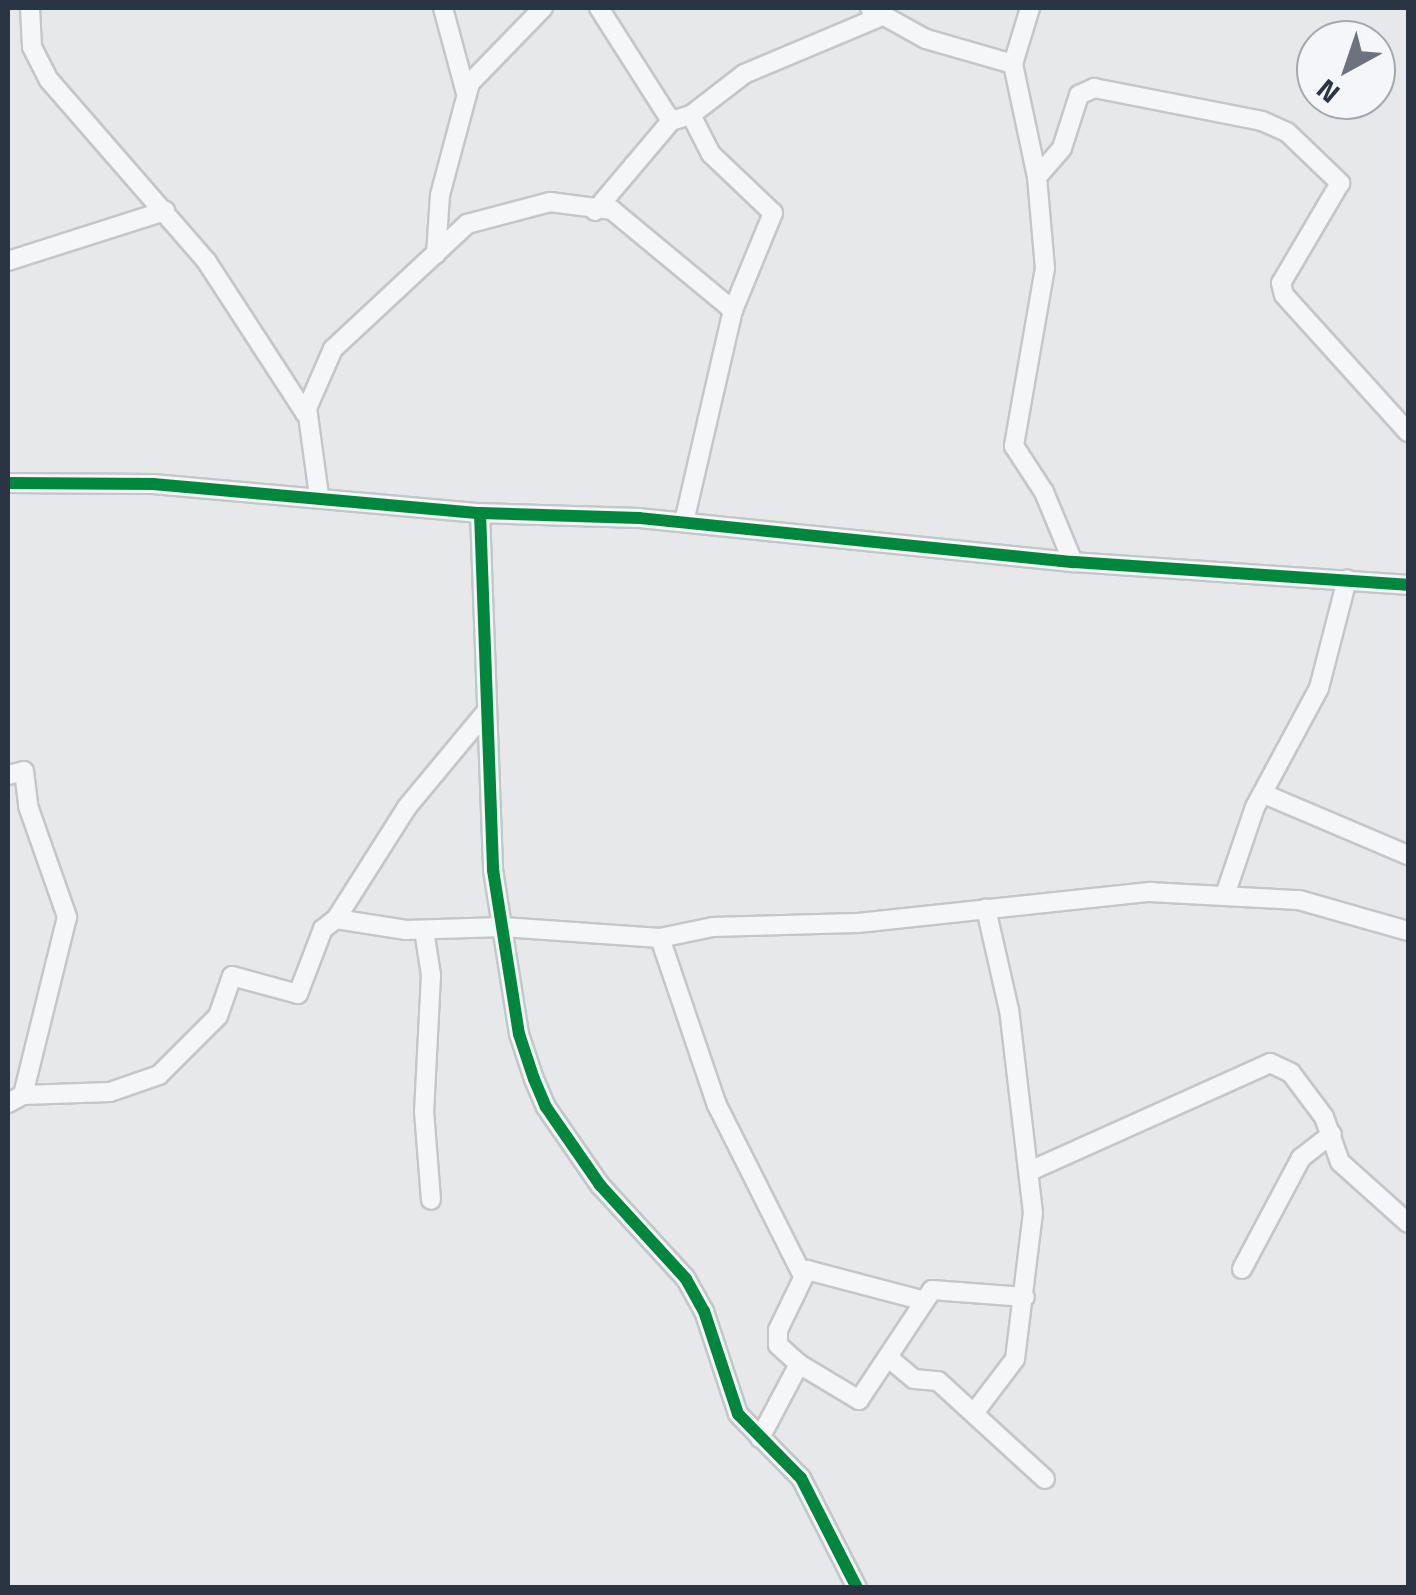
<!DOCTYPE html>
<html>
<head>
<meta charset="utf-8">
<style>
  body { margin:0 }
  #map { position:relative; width:1416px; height:1595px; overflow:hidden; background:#e6e8ea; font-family:"Titillium Web",sans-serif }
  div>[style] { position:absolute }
  .roads { filter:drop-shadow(2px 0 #c4c6c8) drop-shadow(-2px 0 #c4c6c8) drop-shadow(0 2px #c4c6c8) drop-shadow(0 -2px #c4c6c8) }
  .minor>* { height:18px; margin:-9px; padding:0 9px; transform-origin:9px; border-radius:9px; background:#f5f6f7 }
  .cycleway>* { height:12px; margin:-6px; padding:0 6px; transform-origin:6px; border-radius:6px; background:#00873e }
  span { translate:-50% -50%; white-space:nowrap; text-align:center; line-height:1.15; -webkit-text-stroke:10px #f4f6f9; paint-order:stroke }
  .frame { position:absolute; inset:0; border:10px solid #2b3445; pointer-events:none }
  .north { position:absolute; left:1296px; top:20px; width:100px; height:100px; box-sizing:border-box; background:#f4f6f9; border:2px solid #a4a8b1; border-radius:50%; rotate:220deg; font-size:28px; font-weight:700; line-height:40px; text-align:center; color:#2b3445 }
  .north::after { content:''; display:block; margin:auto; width:35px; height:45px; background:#6c737f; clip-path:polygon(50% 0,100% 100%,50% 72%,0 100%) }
</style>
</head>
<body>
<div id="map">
  <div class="roads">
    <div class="minor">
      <div style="left:30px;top:8px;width:39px;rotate:87deg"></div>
      <div style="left:32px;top:47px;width:37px;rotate:63deg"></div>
      <div style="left:49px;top:80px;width:241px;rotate:49deg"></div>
      <div style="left:207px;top:262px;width:180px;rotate:57deg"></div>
      <div style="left:305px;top:413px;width:5px;rotate:-68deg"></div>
      <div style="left:307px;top:408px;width:89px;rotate:82.2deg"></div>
      <div style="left:443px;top:8px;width:88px;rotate:74.9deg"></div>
      <div style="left:599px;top:8px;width:134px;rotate:57.5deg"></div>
      <div style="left:870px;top:8px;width:64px;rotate:29deg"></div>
      <div style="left:926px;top:39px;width:91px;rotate:16deg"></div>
      <div style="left:1030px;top:8px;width:59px;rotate:106.9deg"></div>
      <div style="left:1013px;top:64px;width:116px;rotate:78deg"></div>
      <div style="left:1037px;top:177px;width:91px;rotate:85deg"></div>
      <div style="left:1045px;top:268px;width:181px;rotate:99.9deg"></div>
      <div style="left:1014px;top:446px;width:55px;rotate:56.9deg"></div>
      <div style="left:1044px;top:492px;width:76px;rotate:67.5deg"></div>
      <div style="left:1037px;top:177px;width:38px;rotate:-49deg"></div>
      <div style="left:1062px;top:148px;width:56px;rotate:-72.2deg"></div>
      <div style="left:1079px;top:95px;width:17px;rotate:-25deg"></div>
      <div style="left:1094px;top:88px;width:171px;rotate:11.1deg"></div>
      <div style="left:1262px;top:121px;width:27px;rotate:24deg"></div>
      <div style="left:1287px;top:132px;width:74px;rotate:43.9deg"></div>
      <div style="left:1340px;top:183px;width:116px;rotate:120.5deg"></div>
      <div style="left:1281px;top:283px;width:12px;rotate:76deg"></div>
      <div style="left:1284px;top:295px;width:185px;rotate:47.9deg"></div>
      <div style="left:595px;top:211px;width:118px;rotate:-49.8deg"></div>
      <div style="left:671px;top:121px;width:21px;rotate:-17deg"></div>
      <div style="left:691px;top:115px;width:67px;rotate:-37.7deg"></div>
      <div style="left:744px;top:74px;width:150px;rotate:-22.8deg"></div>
      <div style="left:436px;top:254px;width:59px;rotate:-86.1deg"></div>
      <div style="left:440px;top:195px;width:116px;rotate:-75deg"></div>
      <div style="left:470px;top:83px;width:105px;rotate:-45.8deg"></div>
      <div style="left:8px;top:261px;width:165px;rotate:-17.7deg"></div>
      <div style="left:305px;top:413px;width:70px;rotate:-66.4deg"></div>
      <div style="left:333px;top:349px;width:183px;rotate:-43deg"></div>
      <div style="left:467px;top:224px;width:86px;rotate:-14.8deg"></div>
      <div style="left:550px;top:202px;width:63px;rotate:7.4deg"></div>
      <div style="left:612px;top:210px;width:157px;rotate:39.6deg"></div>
      <div style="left:8px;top:483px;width:145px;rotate:0.4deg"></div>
      <div style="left:153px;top:484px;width:328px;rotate:5.1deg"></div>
      <div style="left:480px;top:513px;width:159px;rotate:1.8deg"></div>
      <div style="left:639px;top:518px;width:436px;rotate:5.8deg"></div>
      <div style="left:1073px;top:562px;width:336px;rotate:3.9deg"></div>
      <div style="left:480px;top:513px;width:357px;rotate:87.9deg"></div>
      <div style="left:493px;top:870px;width:166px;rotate:81deg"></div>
      <div style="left:519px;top:1034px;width:47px;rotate:71.6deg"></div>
      <div style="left:534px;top:1079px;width:30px;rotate:67deg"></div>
      <div style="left:546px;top:1107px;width:95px;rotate:55.3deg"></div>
      <div style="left:600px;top:1185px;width:127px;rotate:47.5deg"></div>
      <div style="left:686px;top:1279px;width:37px;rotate:61deg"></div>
      <div style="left:704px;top:1311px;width:108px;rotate:71.7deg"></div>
      <div style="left:738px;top:1414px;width:90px;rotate:45.5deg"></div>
      <div style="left:801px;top:1478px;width:123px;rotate:63deg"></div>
      <div style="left:684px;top:522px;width:218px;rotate:-77deg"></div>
      <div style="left:733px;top:310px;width:105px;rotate:-67.6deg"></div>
      <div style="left:773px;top:213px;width:86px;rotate:-136.4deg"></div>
      <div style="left:711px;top:154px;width:44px;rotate:-117.1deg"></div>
      <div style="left:8px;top:775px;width:16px;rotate:-14deg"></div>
      <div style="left:24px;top:771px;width:35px;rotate:83deg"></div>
      <div style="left:28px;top:806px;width:118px;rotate:70.6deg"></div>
      <div style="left:67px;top:917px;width:183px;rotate:103.9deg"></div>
      <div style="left:1264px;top:794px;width:156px;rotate:23deg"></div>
      <div style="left:1225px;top:895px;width:93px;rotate:-71.2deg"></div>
      <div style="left:1255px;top:807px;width:135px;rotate:-61.7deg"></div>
      <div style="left:1319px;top:688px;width:112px;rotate:-75.5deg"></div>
      <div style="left:336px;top:919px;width:71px;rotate:8.9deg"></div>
      <div style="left:406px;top:930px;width:97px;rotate:-1.8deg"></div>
      <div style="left:503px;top:927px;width:157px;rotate:4deg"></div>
      <div style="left:660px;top:938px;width:54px;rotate:-11.7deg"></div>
      <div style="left:713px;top:927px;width:145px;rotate:-1.6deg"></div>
      <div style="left:858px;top:923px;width:293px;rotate:-6.1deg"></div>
      <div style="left:1149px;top:892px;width:150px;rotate:3.1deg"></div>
      <div style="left:1299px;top:900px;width:113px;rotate:15.9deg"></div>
      <div style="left:424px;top:930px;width:46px;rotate:81.2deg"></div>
      <div style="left:431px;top:975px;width:136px;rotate:92.9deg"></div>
      <div style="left:424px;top:1111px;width:89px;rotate:85.5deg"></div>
      <div style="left:660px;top:938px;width:176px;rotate:71.2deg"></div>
      <div style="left:717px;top:1105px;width:189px;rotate:63.3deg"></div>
      <div style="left:8px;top:1103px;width:17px;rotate:-28deg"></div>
      <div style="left:23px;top:1095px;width:87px;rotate:-2deg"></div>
      <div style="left:110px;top:1092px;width:52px;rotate:-19.1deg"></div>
      <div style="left:159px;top:1075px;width:83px;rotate:-45deg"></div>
      <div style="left:218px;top:1016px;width:42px;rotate:-70.7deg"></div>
      <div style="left:232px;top:976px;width:68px;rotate:15.3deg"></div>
      <div style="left:298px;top:994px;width:70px;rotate:-69deg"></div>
      <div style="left:323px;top:929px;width:16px;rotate:-38deg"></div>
      <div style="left:336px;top:919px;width:133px;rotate:-57.6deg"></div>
      <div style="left:407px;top:807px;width:124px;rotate:-50.3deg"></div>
      <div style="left:1030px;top:1171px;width:263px;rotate:-24.2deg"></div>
      <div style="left:1270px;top:1063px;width:23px;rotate:25deg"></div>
      <div style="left:1291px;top:1073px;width:55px;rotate:53.1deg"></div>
      <div style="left:1324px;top:1117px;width:48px;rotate:70.4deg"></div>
      <div style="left:1340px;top:1162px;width:91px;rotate:41.9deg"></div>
      <div style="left:1242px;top:1269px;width:126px;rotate:-62deg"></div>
      <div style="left:1301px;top:1158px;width:39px;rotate:-38deg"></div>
      <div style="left:890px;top:1359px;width:31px;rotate:40deg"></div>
      <div style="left:914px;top:1379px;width:24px;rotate:5deg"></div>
      <div style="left:938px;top:1381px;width:145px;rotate:42.5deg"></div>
      <div style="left:799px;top:1364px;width:70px;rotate:31deg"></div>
      <div style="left:859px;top:1400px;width:132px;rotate:-56.4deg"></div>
      <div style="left:932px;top:1290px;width:93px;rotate:4.3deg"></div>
      <div style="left:974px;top:1413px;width:68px;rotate:-52.8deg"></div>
      <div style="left:1015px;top:1359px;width:147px;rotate:-83deg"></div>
      <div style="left:1033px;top:1213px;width:204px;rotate:-96.7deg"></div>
      <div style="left:1009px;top:1010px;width:104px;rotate:-102.8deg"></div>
      <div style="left:760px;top:1438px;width:84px;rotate:-62.2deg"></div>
      <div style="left:799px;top:1364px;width:28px;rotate:-138deg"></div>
      <div style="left:778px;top:1345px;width:15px;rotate:-90deg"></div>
      <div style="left:778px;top:1330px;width:67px;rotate:-64.2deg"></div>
      <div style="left:807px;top:1270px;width:118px;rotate:14.7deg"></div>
    </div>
  </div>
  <div class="cycleway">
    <div style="left:8px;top:483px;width:145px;rotate:0.4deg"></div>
    <div style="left:153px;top:484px;width:328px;rotate:5.1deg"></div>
    <div style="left:480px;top:513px;width:159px;rotate:1.8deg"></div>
    <div style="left:639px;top:518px;width:436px;rotate:5.8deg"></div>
    <div style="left:1073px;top:562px;width:336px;rotate:3.9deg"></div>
    <div style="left:480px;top:513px;width:357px;rotate:87.9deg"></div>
    <div style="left:493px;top:870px;width:166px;rotate:81deg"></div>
    <div style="left:519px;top:1034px;width:47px;rotate:71.6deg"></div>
    <div style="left:534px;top:1079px;width:30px;rotate:67deg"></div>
    <div style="left:546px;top:1107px;width:95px;rotate:55.3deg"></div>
    <div style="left:600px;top:1185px;width:127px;rotate:47.5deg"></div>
    <div style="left:686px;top:1279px;width:37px;rotate:61deg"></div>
    <div style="left:704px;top:1311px;width:108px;rotate:71.7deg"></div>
    <div style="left:738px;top:1414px;width:90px;rotate:45.5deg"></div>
    <div style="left:801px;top:1478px;width:123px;rotate:63deg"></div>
  </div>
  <div class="frame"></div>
  <div class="north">N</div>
</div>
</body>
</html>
